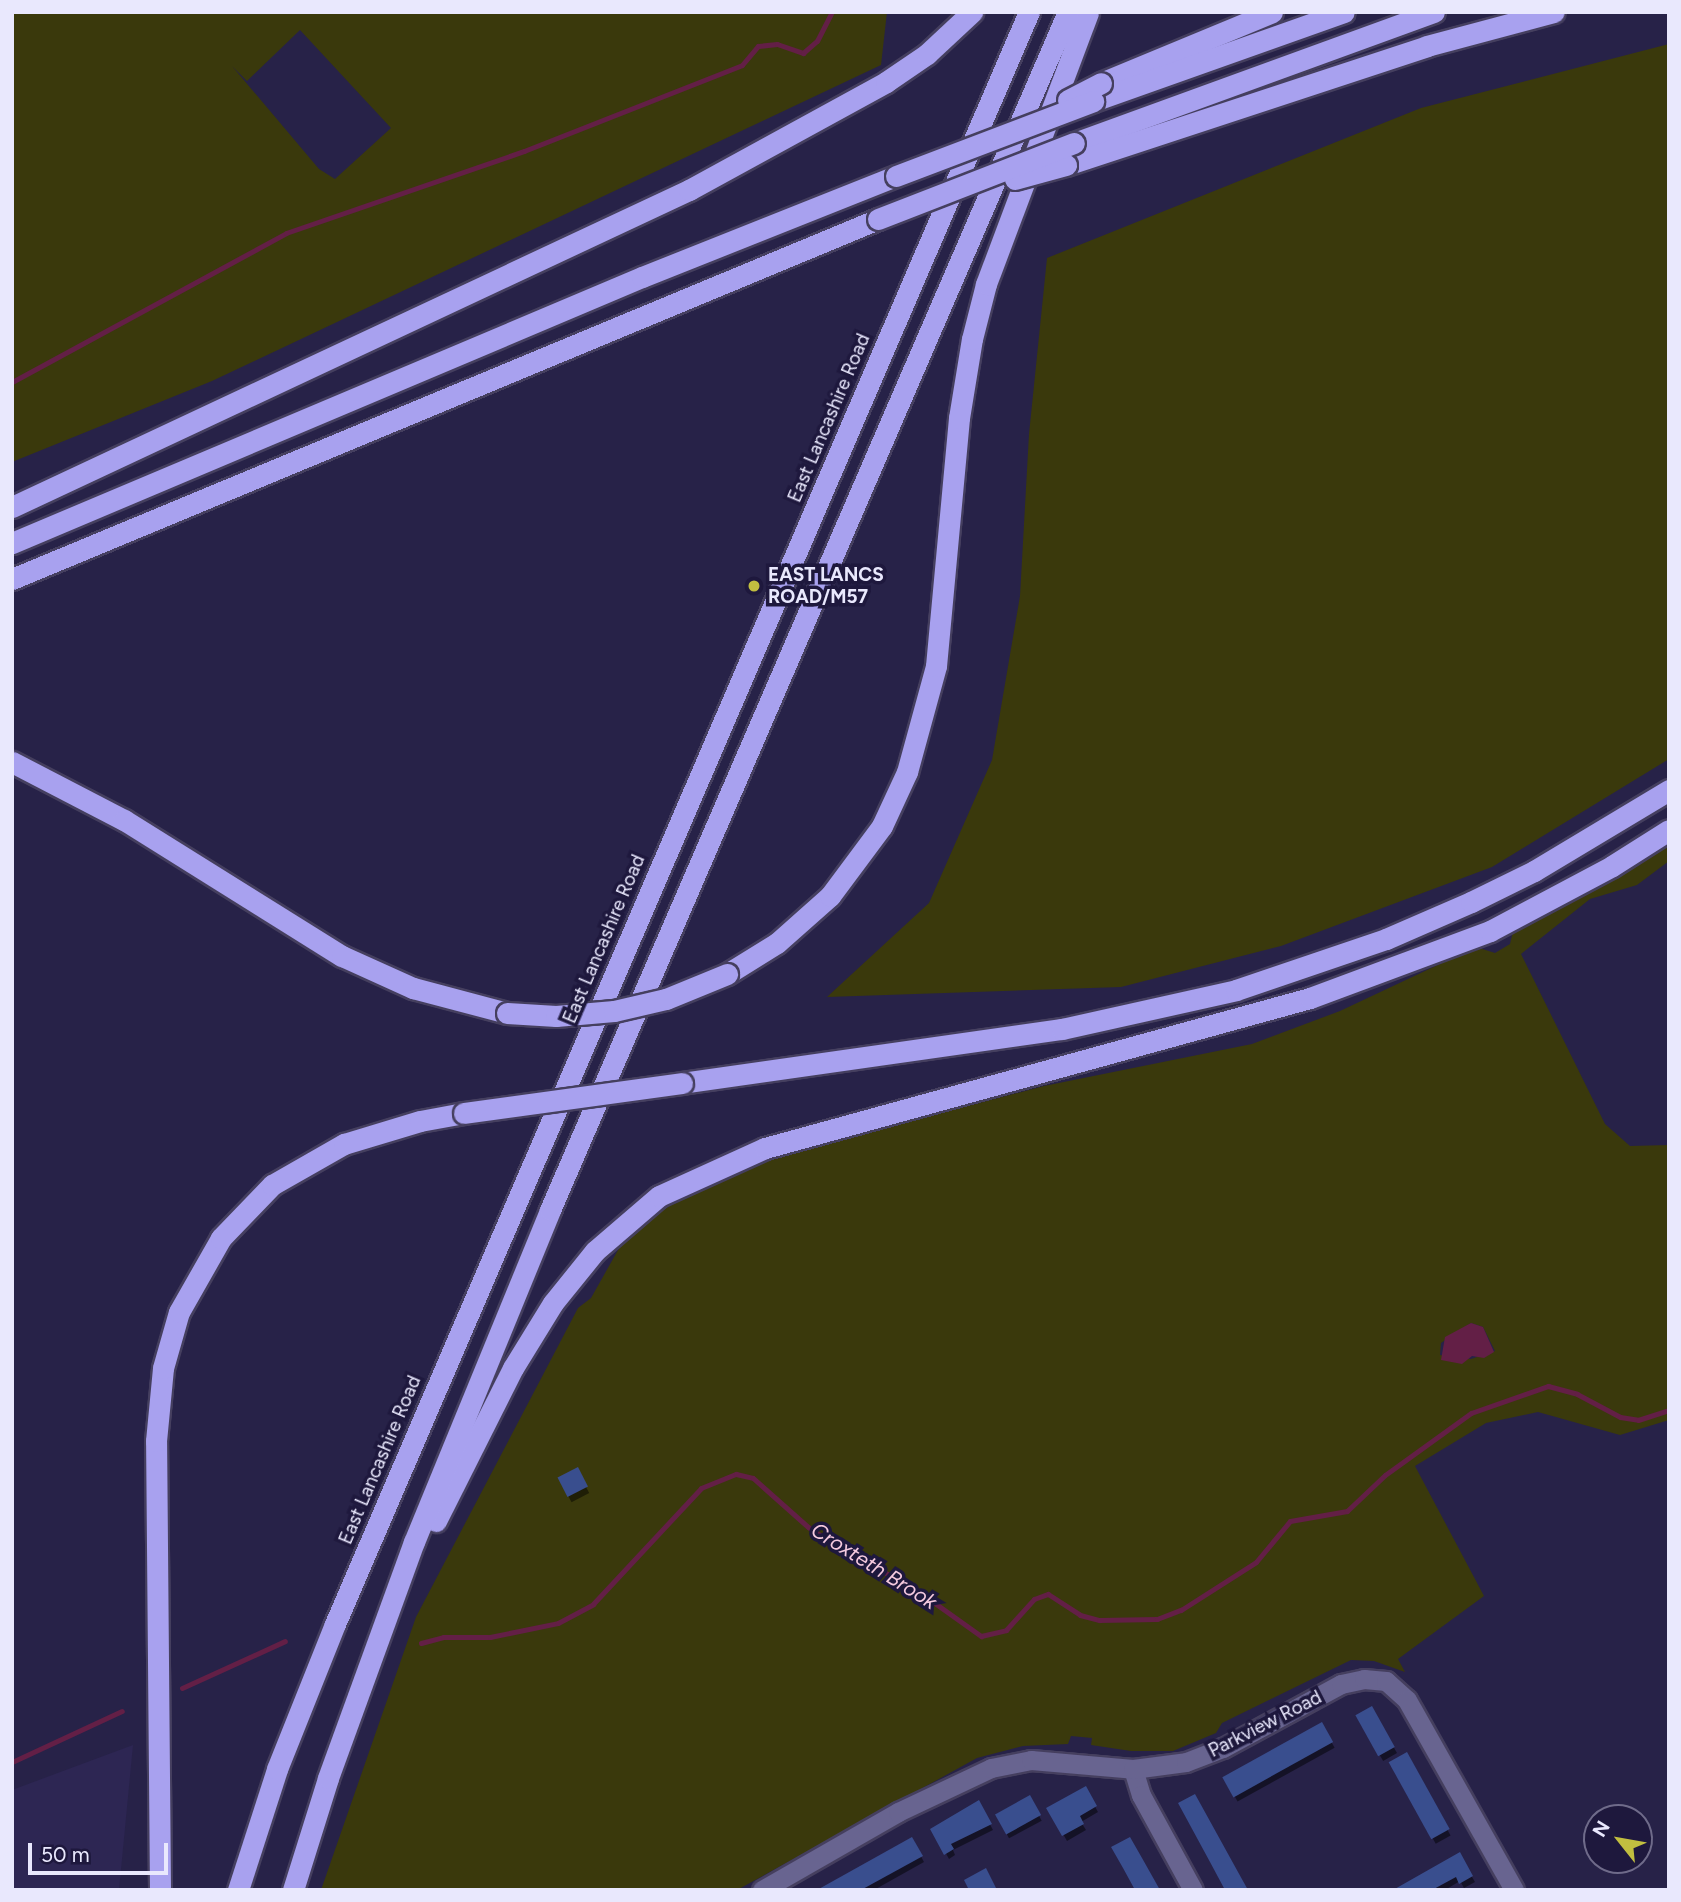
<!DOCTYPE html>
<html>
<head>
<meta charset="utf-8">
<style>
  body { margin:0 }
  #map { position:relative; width:1681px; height:1902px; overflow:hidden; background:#272248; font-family:Figtree,sans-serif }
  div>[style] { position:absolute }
  .built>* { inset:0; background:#2d2653 }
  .green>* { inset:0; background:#3a390c }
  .water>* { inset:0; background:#631f46 }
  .shadow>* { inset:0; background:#0007; transform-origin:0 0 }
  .stream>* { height:5px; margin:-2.5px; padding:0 2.5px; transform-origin:2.5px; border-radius:2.5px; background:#631f46 }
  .building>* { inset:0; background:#394e8e; transform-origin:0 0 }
  .roads { filter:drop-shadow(2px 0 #453f5f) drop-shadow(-2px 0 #453f5f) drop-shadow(0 2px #453f5f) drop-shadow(0 -2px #453f5f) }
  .minor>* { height:19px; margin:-9.5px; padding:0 9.5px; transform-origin:9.5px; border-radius:9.5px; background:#686490 }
  .highway>* { height:21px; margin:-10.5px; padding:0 10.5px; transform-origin:10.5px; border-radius:10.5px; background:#a8a1ef }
  .bridges { filter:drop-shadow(2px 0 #453f5f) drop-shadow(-2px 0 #453f5f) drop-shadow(0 2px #453f5f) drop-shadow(0 -2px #453f5f) }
  .highway-bridge>* { height:21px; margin:-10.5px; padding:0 10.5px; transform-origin:10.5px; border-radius:10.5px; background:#a8a1ef }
  .dots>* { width:19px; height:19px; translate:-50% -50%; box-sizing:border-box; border:4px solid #1e183d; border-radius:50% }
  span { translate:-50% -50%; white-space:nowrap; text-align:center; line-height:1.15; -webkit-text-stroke:7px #1e183d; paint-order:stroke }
  .street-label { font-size:19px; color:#e9e8fd }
  .poi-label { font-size:19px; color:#e9e8fd; font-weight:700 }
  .left { translate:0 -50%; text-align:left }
  .water-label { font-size:21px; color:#f5cadf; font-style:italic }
  .frame { position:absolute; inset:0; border:14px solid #e9e8fd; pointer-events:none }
  .north { position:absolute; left:1583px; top:1804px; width:70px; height:70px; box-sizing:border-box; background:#1e183d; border:2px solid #6f6b8a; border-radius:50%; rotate:301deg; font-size:19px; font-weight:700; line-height:28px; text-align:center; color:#e9e8fd }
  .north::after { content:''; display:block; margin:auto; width:24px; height:32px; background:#c1be40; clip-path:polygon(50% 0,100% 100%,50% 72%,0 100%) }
  .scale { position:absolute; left:28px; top:1843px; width:140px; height:32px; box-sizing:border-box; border:4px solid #e9e8fd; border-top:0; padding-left:9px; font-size:21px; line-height:24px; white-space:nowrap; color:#e9e8fd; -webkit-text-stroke:5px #1e183d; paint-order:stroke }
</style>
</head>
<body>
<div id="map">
  <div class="built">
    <div style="clip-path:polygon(133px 1745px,119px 1890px,12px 1890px,12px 1790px)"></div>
  </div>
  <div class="green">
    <div style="clip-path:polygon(evenodd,12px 12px,887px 12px,881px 65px,212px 381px,12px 462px,12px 12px,300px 30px,391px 128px,335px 179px,319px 169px,232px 66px,247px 81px,300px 30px)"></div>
    <div style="clip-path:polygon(1669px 44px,1669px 759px,1492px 867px,1281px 946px,1121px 987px,827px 997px,929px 903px,992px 760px,1020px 596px,1029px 434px,1047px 258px,1421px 108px)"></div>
    <div style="clip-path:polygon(evenodd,1669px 843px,1669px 861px,1637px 885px,1590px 899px,1521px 954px,1605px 1124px,1630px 1146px,1669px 1145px,1669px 1420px,1620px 1435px,1538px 1412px,1486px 1423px,1415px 1466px,1484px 1596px,1398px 1659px,1405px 1672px,1374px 1661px,1351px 1660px,1222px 1723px,1216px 1733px,1173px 1751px,1131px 1751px,1091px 1745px,1092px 1738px,1071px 1736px,1068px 1744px,1023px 1746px,977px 1758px,737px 1890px,321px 1890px,416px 1617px,578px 1308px,591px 1298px,631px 1227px,683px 1194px,734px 1170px,783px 1155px,1044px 1086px,1252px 1044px,1340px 1011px,1476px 947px,1495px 953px,1510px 944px,1514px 927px,1669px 843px,1471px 1323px,1483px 1327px,1495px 1351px,1471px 1359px,1440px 1355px,1441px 1343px,1471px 1323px)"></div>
  </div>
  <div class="water">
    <div style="clip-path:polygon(1471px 1323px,1483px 1327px,1494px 1352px,1484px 1358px,1472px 1356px,1462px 1364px,1441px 1360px,1445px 1337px)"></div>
  </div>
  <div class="shadow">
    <div style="left:577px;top:1470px;width:26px;height:20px;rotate:62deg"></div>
    <div style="left:1371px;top:1708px;width:52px;height:16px;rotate:60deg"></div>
    <div style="left:1322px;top:1725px;width:26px;height:111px;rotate:61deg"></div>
    <div style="left:1406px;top:1755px;width:92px;height:17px;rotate:61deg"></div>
    <div style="clip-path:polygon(1085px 1789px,1098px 1812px,1081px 1822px,1086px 1830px,1067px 1841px,1049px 1809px)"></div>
    <div style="left:1029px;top:1797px;width:27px;height:37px;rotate:62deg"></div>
    <div style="clip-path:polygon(978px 1802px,993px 1830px,953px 1850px,955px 1855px,949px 1859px,933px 1830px)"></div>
    <div style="clip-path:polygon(912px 1840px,924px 1862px,874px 1890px,820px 1890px)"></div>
    <div style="clip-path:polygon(1459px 1855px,1475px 1882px,1464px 1888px,1460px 1881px,1445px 1890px,1396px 1890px)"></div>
  </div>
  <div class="stream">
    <div style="left:12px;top:382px;width:312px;rotate:-28.5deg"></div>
    <div style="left:286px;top:233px;width:252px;rotate:-19deg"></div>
    <div style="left:524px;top:151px;width:234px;rotate:-21.5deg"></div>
    <div style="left:742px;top:65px;width:25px;rotate:-50deg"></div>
    <div style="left:758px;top:46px;width:19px;rotate:-6deg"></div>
    <div style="left:777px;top:44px;width:28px;rotate:19deg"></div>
    <div style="left:803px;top:53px;width:18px;rotate:-41deg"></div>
    <div style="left:817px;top:41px;width:33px;rotate:-63deg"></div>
    <div style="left:421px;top:1643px;width:23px;rotate:-15deg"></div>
    <div style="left:443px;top:1637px;width:47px"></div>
    <div style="left:490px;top:1637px;width:69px;rotate:-11.6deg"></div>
    <div style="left:558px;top:1623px;width:40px;rotate:-28deg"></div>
    <div style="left:593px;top:1604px;width:158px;rotate:-47deg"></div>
    <div style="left:701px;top:1488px;width:38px;rotate:-22deg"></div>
    <div style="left:736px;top:1474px;width:17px;rotate:13deg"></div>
    <div style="left:753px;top:1478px;width:74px;rotate:41.7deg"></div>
    <div style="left:808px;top:1527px;width:56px;rotate:33.4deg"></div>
    <div style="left:855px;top:1558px;width:59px;rotate:26.1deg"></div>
    <div style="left:908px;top:1584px;width:90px;rotate:35.5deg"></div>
    <div style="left:981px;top:1636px;width:26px;rotate:-13deg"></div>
    <div style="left:1006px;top:1630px;width:42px;rotate:-47.9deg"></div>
    <div style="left:1034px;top:1599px;width:15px;rotate:-20deg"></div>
    <div style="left:1048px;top:1594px;width:38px;rotate:33deg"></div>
    <div style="left:1080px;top:1615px;width:20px;rotate:15deg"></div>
    <div style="left:1099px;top:1620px;width:58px;rotate:-1deg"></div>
    <div style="left:1157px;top:1619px;width:26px;rotate:-21deg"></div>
    <div style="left:1181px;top:1610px;width:89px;rotate:-32.6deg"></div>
    <div style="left:1256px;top:1562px;width:53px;rotate:-50.3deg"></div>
    <div style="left:1290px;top:1521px;width:58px;rotate:-10deg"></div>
    <div style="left:1347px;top:1511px;width:52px;rotate:-43.5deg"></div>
    <div style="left:1385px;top:1475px;width:106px;rotate:-35.8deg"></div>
    <div style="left:1471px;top:1413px;width:82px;rotate:-19.3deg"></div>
    <div style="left:1548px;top:1386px;width:30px;rotate:15deg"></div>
    <div style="left:1577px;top:1394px;width:49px;rotate:28.1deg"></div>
    <div style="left:1620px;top:1417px;width:18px;rotate:9deg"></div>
    <div style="left:1638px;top:1420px;width:33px;rotate:-18deg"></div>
    <div style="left:182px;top:1688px;width:113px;rotate:-24.5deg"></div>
    <div style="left:12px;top:1762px;width:121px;rotate:-24.9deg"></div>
  </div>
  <div class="building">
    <div style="left:578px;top:1467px;width:22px;height:23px;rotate:63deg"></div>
    <div style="left:1372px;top:1706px;width:47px;height:19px;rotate:61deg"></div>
    <div style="left:1322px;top:1722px;width:23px;height:114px;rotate:61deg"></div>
    <div style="left:1407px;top:1752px;width:88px;height:21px;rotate:61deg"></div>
    <div style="clip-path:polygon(1086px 1786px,1097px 1806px,1080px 1816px,1084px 1824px,1062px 1836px,1046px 1808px)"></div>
    <div style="clip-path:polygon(1195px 1794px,1238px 1872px,1248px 1890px,1225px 1890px,1210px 1862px,1178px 1803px)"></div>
    <div style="left:1030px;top:1795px;width:23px;height:40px;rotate:61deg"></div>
    <div style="clip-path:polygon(979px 1800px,992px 1824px,951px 1844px,954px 1849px,944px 1855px,930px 1829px)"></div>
    <div style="clip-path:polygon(912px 1837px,923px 1856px,861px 1890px,817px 1890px)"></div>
    <div style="clip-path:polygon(1130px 1837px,1142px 1858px,1160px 1890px,1135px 1890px,1123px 1868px,1111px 1847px)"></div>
    <div style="clip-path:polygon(1460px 1852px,1473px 1876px,1459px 1884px,1456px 1877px,1432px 1890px,1393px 1890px)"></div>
    <div style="clip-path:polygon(986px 1868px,997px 1890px,969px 1890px,964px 1880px)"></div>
  </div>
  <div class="roads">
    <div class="minor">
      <div style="left:1133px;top:1769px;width:27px;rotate:73deg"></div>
      <div style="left:1141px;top:1795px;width:108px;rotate:61.3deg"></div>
      <div style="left:762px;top:1890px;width:157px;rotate:-29.8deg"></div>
      <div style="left:898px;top:1812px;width:103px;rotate:-25.3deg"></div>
      <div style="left:991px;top:1768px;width:41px;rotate:-11.3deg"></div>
      <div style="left:1031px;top:1760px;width:102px;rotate:5deg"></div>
      <div style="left:1133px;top:1769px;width:53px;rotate:-7.5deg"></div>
      <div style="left:1186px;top:1762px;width:40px;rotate:-21deg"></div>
      <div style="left:1223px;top:1748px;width:134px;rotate:-28.5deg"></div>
      <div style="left:1341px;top:1684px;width:24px;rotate:-12deg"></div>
      <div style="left:1364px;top:1679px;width:22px;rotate:5deg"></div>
      <div style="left:1386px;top:1681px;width:28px;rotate:42deg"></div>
      <div style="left:1407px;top:1700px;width:218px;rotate:60.6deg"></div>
    </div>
    <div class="highway">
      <div style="left:1101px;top:83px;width:185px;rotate:-22.5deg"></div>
      <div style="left:1093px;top:101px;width:266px;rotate:-19.5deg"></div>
      <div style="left:1074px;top:143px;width:383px;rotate:-20deg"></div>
      <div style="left:1066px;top:165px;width:380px;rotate:-18.2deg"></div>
      <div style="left:1427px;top:46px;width:131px;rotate:-15deg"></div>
      <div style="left:12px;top:507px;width:748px;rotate:-25.09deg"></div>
      <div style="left:689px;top:190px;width:225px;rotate:-28.7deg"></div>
      <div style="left:886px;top:82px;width:50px;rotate:-34.3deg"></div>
      <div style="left:927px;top:54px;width:62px;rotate:-43deg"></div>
      <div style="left:12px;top:543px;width:684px;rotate:-22.89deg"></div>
      <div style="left:642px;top:277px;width:273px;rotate:-21.7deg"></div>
      <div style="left:12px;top:579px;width:938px;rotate:-22.57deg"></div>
      <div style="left:12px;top:762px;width:126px;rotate:27.4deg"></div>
      <div style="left:124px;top:820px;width:257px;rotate:32deg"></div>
      <div style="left:342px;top:956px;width:78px;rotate:24.3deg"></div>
      <div style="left:413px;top:988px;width:97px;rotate:14.9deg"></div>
      <div style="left:727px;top:974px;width:59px;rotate:-31.8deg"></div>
      <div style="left:777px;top:943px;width:71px;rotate:-41.6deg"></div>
      <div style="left:830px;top:896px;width:87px;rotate:-53.4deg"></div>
      <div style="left:882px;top:826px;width:60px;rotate:-65.2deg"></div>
      <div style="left:907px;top:772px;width:110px;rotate:-74.7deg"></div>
      <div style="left:936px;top:666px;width:249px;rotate:-84.7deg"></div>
      <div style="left:959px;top:418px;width:80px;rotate:-80.7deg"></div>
      <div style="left:972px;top:339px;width:57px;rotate:-75.7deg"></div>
      <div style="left:986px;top:284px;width:290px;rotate:-69.4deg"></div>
      <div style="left:682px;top:1083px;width:384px;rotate:-8.1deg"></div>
      <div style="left:1062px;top:1029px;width:178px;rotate:-12.6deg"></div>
      <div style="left:1236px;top:990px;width:158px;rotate:-18.8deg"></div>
      <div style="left:1386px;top:939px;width:93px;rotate:-23.5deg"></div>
      <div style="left:1471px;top:902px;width:70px;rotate:-26.2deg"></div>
      <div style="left:1534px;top:871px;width:157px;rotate:-31deg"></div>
      <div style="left:436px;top:1521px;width:171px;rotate:-63.3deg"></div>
      <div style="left:513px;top:1368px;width:76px;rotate:-58.4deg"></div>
      <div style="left:553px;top:1303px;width:67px;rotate:-51.1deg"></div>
      <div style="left:595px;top:1251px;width:84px;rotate:-40.7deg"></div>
      <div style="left:659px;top:1196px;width:116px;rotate:-24.4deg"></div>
      <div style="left:765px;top:1148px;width:565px;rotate:-15.39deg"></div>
      <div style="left:1310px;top:998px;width:192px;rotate:-20.4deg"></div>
      <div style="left:1490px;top:931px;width:138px;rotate:-28deg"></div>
      <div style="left:1612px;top:866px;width:67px;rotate:-32.3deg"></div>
      <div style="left:160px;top:1890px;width:449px;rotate:-90.5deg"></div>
      <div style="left:156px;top:1441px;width:73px;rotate:-84.5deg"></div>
      <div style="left:163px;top:1368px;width:58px;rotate:-74.1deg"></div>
      <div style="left:179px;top:1312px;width:85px;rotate:-60.4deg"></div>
      <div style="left:221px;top:1238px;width:74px;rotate:-46.1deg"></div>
      <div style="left:272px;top:1185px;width:83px;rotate:-29.7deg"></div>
      <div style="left:344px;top:1144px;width:79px;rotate:-16.8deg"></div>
      <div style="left:420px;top:1121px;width:45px;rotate:-10.3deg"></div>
      <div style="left:238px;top:1890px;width:127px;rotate:-72.1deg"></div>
      <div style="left:277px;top:1769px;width:156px;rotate:-68.2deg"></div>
      <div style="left:335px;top:1624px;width:1755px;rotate:-66.71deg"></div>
      <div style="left:293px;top:1890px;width:117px;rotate:-72.6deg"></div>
      <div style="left:328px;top:1778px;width:251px;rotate:-70deg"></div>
      <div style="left:414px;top:1542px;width:359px;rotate:-67.7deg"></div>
      <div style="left:550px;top:1210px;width:1305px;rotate:-66.62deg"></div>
    </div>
  </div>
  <div class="bridges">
    <div class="highway-bridge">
      <div style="left:1068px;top:100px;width:37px;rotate:-27deg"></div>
      <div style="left:896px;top:176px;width:211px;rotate:-20.8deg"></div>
      <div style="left:1015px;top:179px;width:53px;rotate:-15.4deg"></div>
      <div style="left:878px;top:219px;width:210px;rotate:-21.2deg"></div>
      <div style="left:507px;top:1013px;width:49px;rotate:3.5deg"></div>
      <div style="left:556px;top:1016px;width:58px;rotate:-4.9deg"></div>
      <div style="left:614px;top:1011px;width:53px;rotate:-13deg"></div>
      <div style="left:666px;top:999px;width:66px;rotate:-22.3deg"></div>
      <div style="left:464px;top:1113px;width:220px;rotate:-7.8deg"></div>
    </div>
  </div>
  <div class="dots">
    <div style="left:754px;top:586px;background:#c1be40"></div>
  </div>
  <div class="street-label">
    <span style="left:829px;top:418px;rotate:-67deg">East Lancashire Road</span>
    <span style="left:604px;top:939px;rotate:-67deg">East Lancashire Road</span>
    <span style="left:380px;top:1460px;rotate:-67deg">East Lancashire Road</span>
    <span style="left:1265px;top:1724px;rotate:-27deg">Parkview Road</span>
  </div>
  <div class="poi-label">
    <span class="left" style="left:768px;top:586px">EAST LANCS<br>ROAD/M57</span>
  </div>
  <div class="water-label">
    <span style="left:874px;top:1566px;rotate:32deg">Croxteth Brook</span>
  </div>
  <div class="frame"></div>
  <div class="north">N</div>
  <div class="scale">50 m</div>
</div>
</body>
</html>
